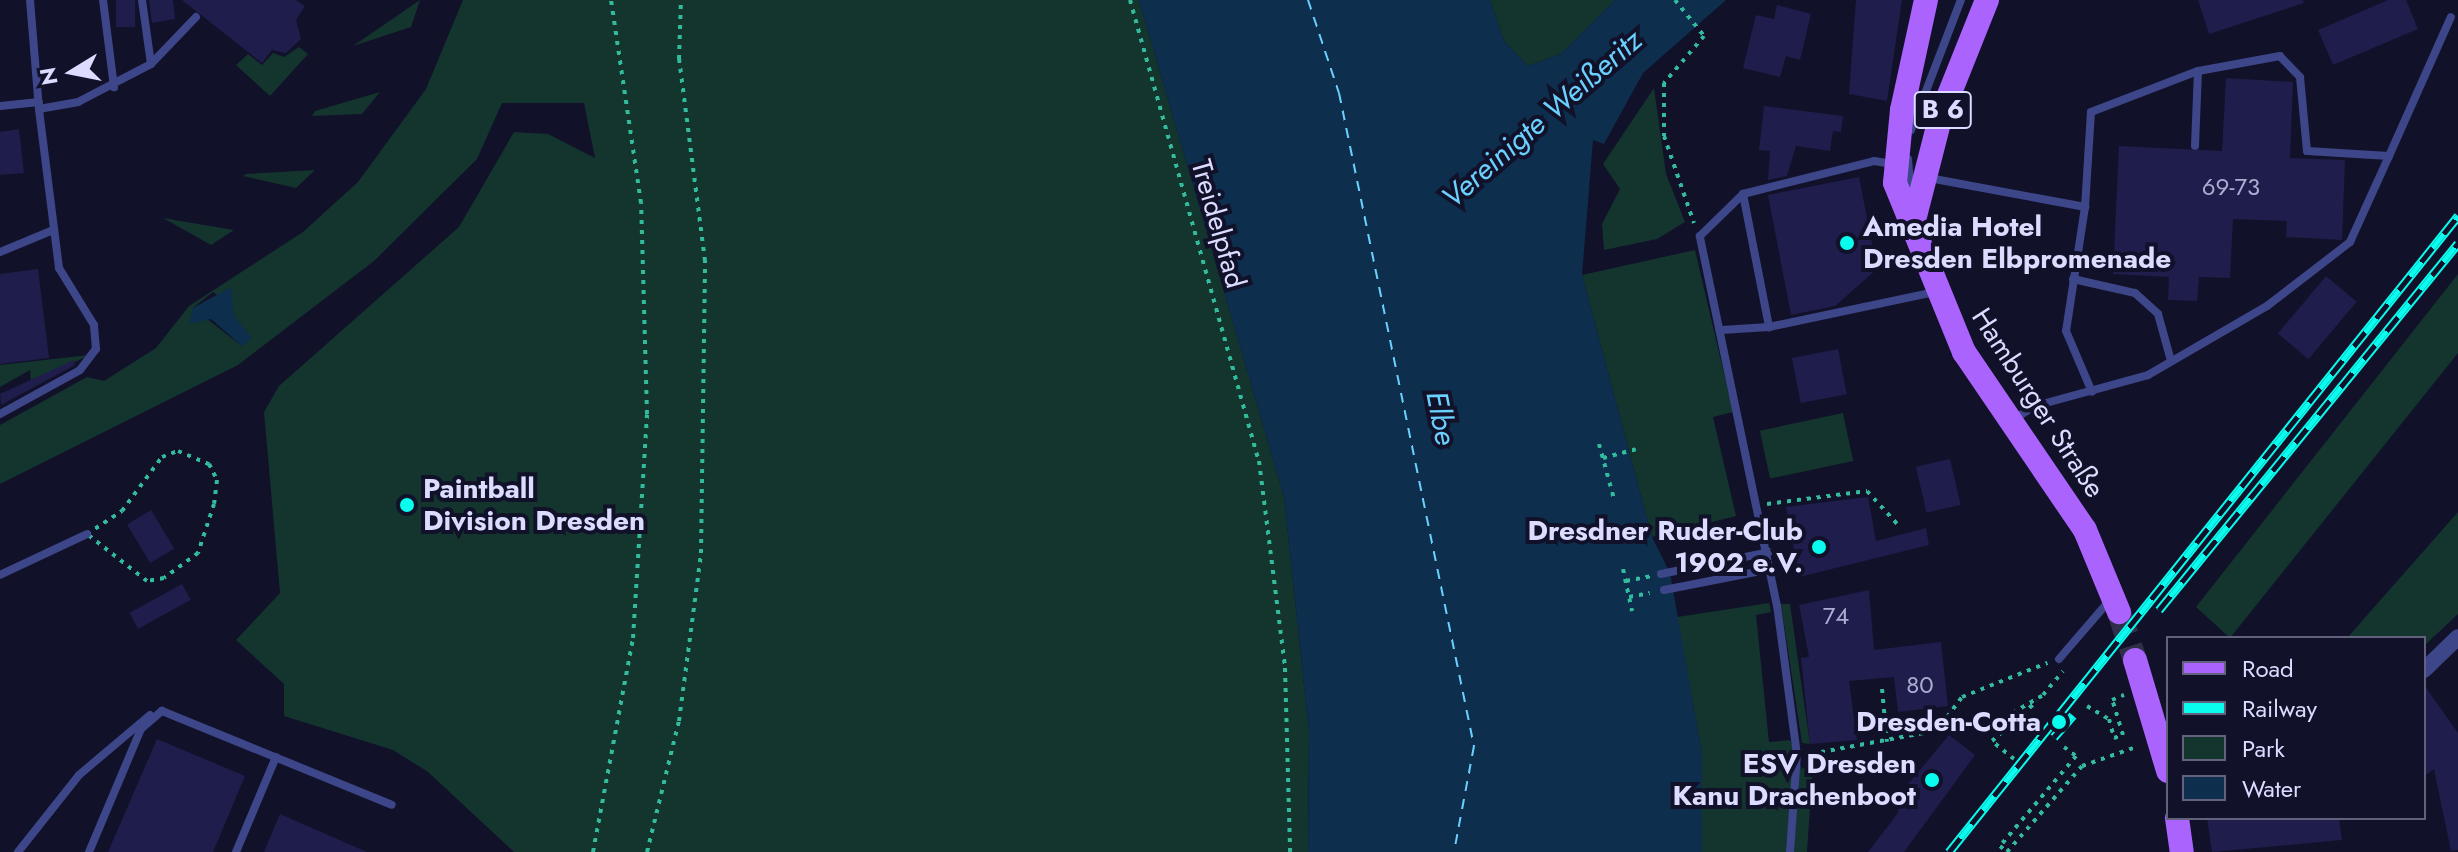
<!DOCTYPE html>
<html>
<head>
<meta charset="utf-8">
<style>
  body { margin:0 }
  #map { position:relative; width:2458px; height:852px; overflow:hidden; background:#11112a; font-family:Jost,sans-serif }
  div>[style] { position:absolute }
  .green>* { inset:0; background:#14342e; transform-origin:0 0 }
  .water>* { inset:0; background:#0e2e4d }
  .ferry>* { height:2px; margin-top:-1px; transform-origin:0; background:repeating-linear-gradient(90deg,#6ad0fd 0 10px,transparent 0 18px) }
  .building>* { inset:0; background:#1f1d4b; transform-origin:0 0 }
  .primary-tunnel>* { height:24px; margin-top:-12px; transform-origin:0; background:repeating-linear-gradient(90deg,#2f2f4a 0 24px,transparent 0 36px) }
  .path>* { height:4px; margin-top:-2px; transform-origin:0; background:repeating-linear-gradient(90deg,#32bb9d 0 4px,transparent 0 10px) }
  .lane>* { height:8px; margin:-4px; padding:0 4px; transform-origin:4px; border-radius:4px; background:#3d4688 }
  .street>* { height:16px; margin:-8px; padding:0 8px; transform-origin:8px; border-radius:8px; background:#3d4688 }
  .primary>* { height:24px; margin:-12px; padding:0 12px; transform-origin:12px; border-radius:12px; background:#ab63fd }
  .rail>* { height:9px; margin-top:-4.5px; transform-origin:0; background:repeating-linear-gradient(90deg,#11112a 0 18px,#09fcee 0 36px); box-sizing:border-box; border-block:2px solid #09fcee }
  .dots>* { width:22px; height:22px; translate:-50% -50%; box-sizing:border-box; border:4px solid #11112a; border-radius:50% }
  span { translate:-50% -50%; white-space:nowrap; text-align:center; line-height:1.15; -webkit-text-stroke:8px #11112a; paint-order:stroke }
  .number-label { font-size:24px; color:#acacd2 }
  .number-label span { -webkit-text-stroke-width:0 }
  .shield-label span { padding:2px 6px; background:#11112a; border:2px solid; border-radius:6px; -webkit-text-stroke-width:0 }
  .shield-label { font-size:26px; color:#dbdcff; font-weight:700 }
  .street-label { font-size:28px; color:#dbdcff }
  .poi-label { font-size:28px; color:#dbdcff; font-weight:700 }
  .left { translate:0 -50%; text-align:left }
  .right { translate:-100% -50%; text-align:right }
  .water-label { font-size:30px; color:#6ad0fd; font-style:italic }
  .legend { position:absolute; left:2166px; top:636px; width:260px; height:184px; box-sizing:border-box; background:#11112a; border:2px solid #62627f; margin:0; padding:10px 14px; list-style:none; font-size:24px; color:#dbdcff }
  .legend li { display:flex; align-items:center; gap:16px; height:40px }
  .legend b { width:40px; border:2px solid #62627f }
  .north { position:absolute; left:32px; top:32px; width:80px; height:80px; -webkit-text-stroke:6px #11112a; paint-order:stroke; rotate:260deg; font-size:22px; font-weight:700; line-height:32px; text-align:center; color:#dbdcff }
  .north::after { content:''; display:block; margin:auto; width:28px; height:36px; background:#dbdcff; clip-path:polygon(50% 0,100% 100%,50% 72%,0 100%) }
</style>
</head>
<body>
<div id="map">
  <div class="green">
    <div style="clip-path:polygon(420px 0,411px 27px,353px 46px)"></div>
    <div style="clip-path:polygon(evenodd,463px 0,1139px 0,1284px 497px,1309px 732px,1308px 852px,514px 852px,428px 772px,393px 750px,284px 716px,284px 684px,236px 640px,280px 593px,264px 412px,279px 386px,459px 227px,514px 132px,548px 134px,595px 158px,584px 103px,502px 103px,477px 159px,374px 261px,238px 365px,0 484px,0 425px,87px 377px,104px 381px,156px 348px,189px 306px,303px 232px,358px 182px,426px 89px,463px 0,213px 292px,229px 302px,242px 346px,193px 308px,213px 292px)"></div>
    <div style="clip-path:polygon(1490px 0,1615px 0,1561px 54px,1528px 66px,1504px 41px)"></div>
    <div style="clip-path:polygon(299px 47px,308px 54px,270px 96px,236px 65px,248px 54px,262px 65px,273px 53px,284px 57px)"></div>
    <div style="clip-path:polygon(1654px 88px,1666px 174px,1685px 222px,1657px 239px,1604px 250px,1602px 224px,1620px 189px,1603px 164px)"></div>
    <div style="clip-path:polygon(380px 92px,362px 114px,312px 116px,315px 111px)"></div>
    <div style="clip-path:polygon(315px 170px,296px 188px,243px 176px,246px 174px)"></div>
    <div style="clip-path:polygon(163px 218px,234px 230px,211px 245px)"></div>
    <div style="clip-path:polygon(1695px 250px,1733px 412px,1713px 417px,1736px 516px,1652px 537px,1582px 275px)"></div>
    <div style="clip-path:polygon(2458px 274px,2458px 353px,2230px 638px,2196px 607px)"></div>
    <div style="clip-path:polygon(89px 355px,31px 384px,30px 370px,0 387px,0 365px)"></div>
    <div style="left:1843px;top:413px;width:49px;height:85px;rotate:78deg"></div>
    <div style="clip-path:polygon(2458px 512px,2458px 614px,2424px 646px,2424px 638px,2347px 638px)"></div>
    <div style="clip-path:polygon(1769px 603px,1771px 612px,1756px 615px,1769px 742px,1790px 740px,1802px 769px,1813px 763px,1807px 852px,1702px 852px,1702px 754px,1677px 617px)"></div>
    <div style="clip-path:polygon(1781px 604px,1790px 604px,1810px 744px,1802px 743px)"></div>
  </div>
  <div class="water">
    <div style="clip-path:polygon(1139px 0,1490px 0,1504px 41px,1528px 66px,1561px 54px,1615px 0,1726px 0,1643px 73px,1604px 144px,1593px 140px,1582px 275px,1652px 537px,1670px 573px,1702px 754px,1702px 852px,1308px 852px,1309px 732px,1284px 497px)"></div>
    <div style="clip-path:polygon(231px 287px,234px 316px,252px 338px,242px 346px,211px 319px,189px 324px,193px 308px)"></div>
  </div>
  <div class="ferry">
    <div style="left:1308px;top:0;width:98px;rotate:71.6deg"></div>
    <div style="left:1339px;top:93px;width:667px;rotate:78.32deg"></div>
    <div style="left:1474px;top:746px;width:108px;rotate:100.7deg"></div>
  </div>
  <div class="building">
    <div style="left:116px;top:0;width:19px;height:27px"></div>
    <div style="clip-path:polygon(149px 0,173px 0,175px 19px,152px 23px)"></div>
    <div style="clip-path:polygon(182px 0,296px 0,305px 6px,296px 20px,301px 39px,286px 53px,272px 50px,262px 63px)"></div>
    <div style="clip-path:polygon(1856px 0,1902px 0,1887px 101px,1849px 94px)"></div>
    <div style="clip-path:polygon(2198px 0,2303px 0,2304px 3px,2209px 34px)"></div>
    <div style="clip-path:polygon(2388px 0,2406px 0,2418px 29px,2333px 65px,2318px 30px)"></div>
    <div style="clip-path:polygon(1777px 5px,1811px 14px,1800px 60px,1786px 56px,1780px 77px,1743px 68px,1756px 15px,1774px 19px)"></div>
    <div style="clip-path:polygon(2226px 78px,2293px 82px,2290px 158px,2345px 160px,2342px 240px,2286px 237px,2287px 221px,2233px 219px,2230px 278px,2199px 277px,2197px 301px,2168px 300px,2169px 277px,2113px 274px,2119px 146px,2222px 151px)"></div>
    <div style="clip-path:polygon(1764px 106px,1843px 116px,1841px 132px,1833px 131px,1830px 151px,1796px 146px,1787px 176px,1768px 180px,1770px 151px,1759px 150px)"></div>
    <div style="clip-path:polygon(19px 129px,24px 173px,0 175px,0 132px)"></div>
    <div style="clip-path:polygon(1859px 177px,1877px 269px,1835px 306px,1791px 315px,1768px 195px)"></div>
    <div style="clip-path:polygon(38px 269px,49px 358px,0 364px,0 274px)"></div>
    <div style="left:2326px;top:276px;width:40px;height:75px;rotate:40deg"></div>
    <div style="left:1838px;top:349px;width:46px;height:47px;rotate:79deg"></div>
    <div style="clip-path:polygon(74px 360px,75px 365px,1px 405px,0 394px)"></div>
    <div style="left:1950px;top:459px;width:47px;height:35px;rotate:77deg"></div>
    <div style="clip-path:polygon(1868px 497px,1876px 541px,1926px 528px,1929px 545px,1799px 577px,1786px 507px)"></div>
    <div style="left:151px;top:510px;width:45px;height:28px;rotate:59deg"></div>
    <div style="left:182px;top:584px;width:18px;height:60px;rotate:61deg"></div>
    <div style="clip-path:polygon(1869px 590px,1874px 650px,1941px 642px,1948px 706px,1898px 712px,1894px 677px,1849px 681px,1857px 740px,1810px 744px,1801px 658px,1809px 657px,1799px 605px)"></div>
    <div style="clip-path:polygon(2424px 685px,2458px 733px,2458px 850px,2451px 851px,2434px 769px,2424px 776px)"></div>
    <div style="clip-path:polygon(1949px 735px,1975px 755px,1904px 852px,1868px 852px,1898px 813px,1899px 795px)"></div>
    <div style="clip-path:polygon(157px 739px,245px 776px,213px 852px,108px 852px)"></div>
    <div style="clip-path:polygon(280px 814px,367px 852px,264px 852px)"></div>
    <div style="clip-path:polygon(2207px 818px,2339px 818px,2342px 840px,2212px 852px)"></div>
  </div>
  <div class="primary-tunnel">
    <div style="left:2119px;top:612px;width:51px;rotate:71.6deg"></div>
  </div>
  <div class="path">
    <div style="left:1130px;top:0;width:479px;rotate:74.4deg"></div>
    <div style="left:1259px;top:461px;width:209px;rotate:82.8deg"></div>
    <div style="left:1285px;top:668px;width:184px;rotate:88.4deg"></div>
    <div style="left:1675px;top:0;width:46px;rotate:51.1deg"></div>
    <div style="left:1704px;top:36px;width:62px;rotate:130.4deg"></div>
    <div style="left:1664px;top:83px;width:53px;rotate:90deg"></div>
    <div style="left:1664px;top:136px;width:92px;rotate:71deg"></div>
    <div style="left:1599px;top:444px;width:57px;rotate:74.7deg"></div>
    <div style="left:178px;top:451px;width:34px;rotate:23deg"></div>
    <div style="left:209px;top:464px;width:18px;rotate:63deg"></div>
    <div style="left:217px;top:480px;width:24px;rotate:97deg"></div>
    <div style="left:214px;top:504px;width:52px;rotate:108.1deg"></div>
    <div style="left:198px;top:553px;width:42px;rotate:143.7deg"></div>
    <div style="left:164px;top:578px;width:17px;rotate:170deg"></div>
    <div style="left:147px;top:581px;width:76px;rotate:-141.9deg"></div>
    <div style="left:87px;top:534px;width:42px;rotate:-33.3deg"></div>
    <div style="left:122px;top:511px;width:67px;rotate:-53.5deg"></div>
    <div style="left:162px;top:457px;width:17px;rotate:-21deg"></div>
    <div style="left:1603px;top:458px;width:34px;rotate:-15deg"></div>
    <div style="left:1767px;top:504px;width:101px;rotate:-7.4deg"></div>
    <div style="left:1867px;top:491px;width:49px;rotate:47.5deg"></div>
    <div style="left:1623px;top:569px;width:43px;rotate:77.9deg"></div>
    <div style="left:1626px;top:581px;width:25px;rotate:-11deg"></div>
    <div style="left:1629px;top:597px;width:21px;rotate:-11deg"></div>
    <div style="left:1882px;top:689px;width:53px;rotate:84.6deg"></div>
    <div style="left:2043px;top:695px;width:31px;rotate:-50deg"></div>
    <div style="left:2087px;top:706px;width:26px;rotate:31deg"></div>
    <div style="left:2109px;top:719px;width:20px;rotate:75deg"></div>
    <div style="left:2114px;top:738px;width:9px;rotate:-18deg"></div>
    <div style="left:2123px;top:735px;width:37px;rotate:-107deg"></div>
    <div style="left:2112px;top:700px;width:13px;rotate:-23deg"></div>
    <div style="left:1941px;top:725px;width:35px;rotate:-53deg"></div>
    <div style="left:1962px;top:697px;width:92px;rotate:-21.8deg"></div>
    <div style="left:2064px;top:747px;width:15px;rotate:37deg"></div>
    <div style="left:2076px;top:756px;width:118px;rotate:130.2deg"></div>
    <div style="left:2000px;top:846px;width:9px;rotate:41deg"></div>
    <div style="left:2007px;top:852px;width:114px;rotate:-48.9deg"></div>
    <div style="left:2082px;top:766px;width:57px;rotate:-19.4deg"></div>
    <div style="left:1811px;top:754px;width:196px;rotate:-10.6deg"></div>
    <div style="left:2004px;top:718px;width:45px;rotate:-30.5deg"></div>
    <div style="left:2014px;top:759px;width:28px;rotate:-141deg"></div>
    <div style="left:1992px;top:741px;width:60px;rotate:-41.6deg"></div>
    <div style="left:593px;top:852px;width:218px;rotate:-79.4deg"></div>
    <div style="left:633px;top:638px;width:224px;rotate:-86.4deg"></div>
    <div style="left:647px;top:414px;width:211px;rotate:-91.6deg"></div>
    <div style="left:641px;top:203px;width:205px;rotate:-98.4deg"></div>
    <div style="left:647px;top:852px;width:135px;rotate:-76.3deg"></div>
    <div style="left:679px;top:721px;width:169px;rotate:-82.5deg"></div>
    <div style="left:701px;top:553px;width:292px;rotate:-89.2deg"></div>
    <div style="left:705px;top:261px;width:204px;rotate:-97.3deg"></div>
    <div style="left:679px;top:59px;width:59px;rotate:-88.1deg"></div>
  </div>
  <div class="lane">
    <div style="left:30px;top:0;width:109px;rotate:85.3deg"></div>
    <div style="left:103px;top:0;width:88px;rotate:82.8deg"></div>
    <div style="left:151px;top:64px;width:65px;rotate:-46.2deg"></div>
    <div style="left:0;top:106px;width:39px;rotate:-6deg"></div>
    <div style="left:1911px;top:130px;width:139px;rotate:-69deg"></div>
    <div style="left:2389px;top:156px;width:152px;rotate:-66deg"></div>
    <div style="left:1908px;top:159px;width:38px;rotate:85deg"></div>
    <div style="left:1929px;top:178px;width:159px;rotate:10.5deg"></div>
    <div style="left:2085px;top:207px;width:125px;rotate:98.7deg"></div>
    <div style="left:2066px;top:331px;width:66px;rotate:66.9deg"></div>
    <div style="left:1743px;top:194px;width:136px;rotate:78.9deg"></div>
    <div style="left:1769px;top:327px;width:170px;rotate:-11.9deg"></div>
    <div style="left:2085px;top:207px;width:95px;rotate:-86.4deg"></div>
    <div style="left:2091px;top:112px;width:115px;rotate:-21deg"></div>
    <div style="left:0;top:252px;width:57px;rotate:-22.5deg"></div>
    <div style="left:2073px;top:279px;width:64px;rotate:12.7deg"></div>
    <div style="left:2135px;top:293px;width:31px;rotate:42deg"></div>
    <div style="left:2158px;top:314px;width:49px;rotate:74.5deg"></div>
    <div style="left:1721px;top:330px;width:48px;rotate:-3.6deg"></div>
    <div style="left:0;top:414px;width:91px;rotate:-28.8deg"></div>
    <div style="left:80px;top:370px;width:26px;rotate:-53deg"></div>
    <div style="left:96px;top:349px;width:24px;rotate:-95deg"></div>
    <div style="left:94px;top:325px;width:67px;rotate:-121.6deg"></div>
    <div style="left:59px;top:268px;width:160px;rotate:-97.2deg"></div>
    <div style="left:39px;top:109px;width:40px;rotate:-10deg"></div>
    <div style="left:78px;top:102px;width:82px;rotate:-27.5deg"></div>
    <div style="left:151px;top:64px;width:65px;rotate:-98deg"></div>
    <div style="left:2014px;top:419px;width:25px;rotate:-32deg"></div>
    <div style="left:2035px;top:406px;width:117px;rotate:-15.3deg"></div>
    <div style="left:2148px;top:375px;width:138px;rotate:-30.1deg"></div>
    <div style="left:2267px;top:306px;width:105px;rotate:-37.6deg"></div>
    <div style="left:2350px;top:242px;width:94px;rotate:-65.6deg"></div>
    <div style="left:2389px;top:156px;width:82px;rotate:-176.5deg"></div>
    <div style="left:2307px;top:151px;width:74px;rotate:-95.4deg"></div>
    <div style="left:2300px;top:77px;width:29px;rotate:-134deg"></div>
    <div style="left:2280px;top:56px;width:83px;rotate:169.6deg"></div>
    <div style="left:2198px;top:71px;width:75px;rotate:92.3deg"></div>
    <div style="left:1661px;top:574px;width:110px;rotate:-11.5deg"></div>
    <div style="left:0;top:575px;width:96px;rotate:-25.2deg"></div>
    <div style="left:1664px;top:590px;width:109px;rotate:-11.1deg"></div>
    <div style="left:2059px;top:659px;width:78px;rotate:-49.2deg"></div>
    <div style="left:18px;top:852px;width:98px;rotate:-51.6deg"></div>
    <div style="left:79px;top:775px;width:93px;rotate:-40.2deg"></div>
    <div style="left:89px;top:852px;width:134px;rotate:-67.1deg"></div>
    <div style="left:141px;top:729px;width:28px;rotate:-41deg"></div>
    <div style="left:162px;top:711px;width:248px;rotate:22.2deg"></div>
    <div style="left:236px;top:852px;width:103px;rotate:-67.2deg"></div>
    <div style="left:1790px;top:852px;width:97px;rotate:-85.9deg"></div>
    <div style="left:1797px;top:755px;width:150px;rotate:-97.6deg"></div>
    <div style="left:1777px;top:606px;width:378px;rotate:-101.8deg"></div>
    <div style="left:1700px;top:236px;width:60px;rotate:-44.3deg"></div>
    <div style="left:1743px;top:194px;width:135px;rotate:-14.1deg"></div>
    <div style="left:1874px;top:161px;width:19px;rotate:9deg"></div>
  </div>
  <div class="street">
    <div style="left:2424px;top:670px;width:47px;rotate:-44.1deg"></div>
  </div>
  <div class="primary">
    <div style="left:1926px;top:0;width:113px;rotate:102.3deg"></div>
    <div style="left:1902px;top:110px;width:73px;rotate:95.5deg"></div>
    <div style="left:1895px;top:183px;width:183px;rotate:67.8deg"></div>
    <div style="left:1964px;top:352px;width:215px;rotate:55.8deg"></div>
    <div style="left:2085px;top:530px;width:89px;rotate:67.5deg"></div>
    <div style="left:1913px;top:224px;width:113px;rotate:-75.6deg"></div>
    <div style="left:1941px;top:115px;width:124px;rotate:-68.2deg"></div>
    <div style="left:2135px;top:660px;width:116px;rotate:73.4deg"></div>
    <div style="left:2177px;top:818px;width:34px;rotate:82deg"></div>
  </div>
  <div class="rail">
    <div style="left:2159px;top:610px;width:473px;rotate:-50.8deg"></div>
    <div style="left:2054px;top:737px;width:29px;rotate:-49deg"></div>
    <div style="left:1949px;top:852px;width:815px;rotate:-51.33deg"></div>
  </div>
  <div class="dots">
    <div style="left:1847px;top:243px;background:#09fcee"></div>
    <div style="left:407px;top:505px;background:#09fcee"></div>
    <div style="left:1819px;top:547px;background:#09fcee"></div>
    <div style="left:2059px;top:722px;background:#09fcee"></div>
    <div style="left:1932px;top:780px;background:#09fcee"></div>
  </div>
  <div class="number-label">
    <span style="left:2231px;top:187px">69-73</span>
    <span style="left:1836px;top:616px">74</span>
    <span style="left:1920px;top:685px">80</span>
  </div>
  <div class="shield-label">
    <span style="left:1943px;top:110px">B 6</span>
  </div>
  <div class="street-label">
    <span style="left:1218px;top:224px;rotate:74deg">Treidelpfad</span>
    <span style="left:2038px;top:403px;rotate:57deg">Hamburger Straße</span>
  </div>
  <div class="poi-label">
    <span class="left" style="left:1863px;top:243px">Amedia Hotel<br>Dresden Elbpromenade</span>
    <span class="left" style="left:423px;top:505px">Paintball<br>Division Dresden</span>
    <span class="right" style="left:1803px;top:547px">Dresdner Ruder-Club<br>1902 e.V.</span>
    <span class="right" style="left:2041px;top:722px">Dresden-Cotta</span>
    <span class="right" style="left:1916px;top:780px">ESV Dresden<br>Kanu Drachenboot</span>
  </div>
  <div class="water-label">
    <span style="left:1542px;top:119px;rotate:-41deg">Vereinigte Weißeritz</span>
    <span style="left:1441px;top:418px;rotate:79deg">Elbe</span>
  </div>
  <ul class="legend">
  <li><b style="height:10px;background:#ab63fd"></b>Road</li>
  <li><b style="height:10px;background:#09fcee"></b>Railway</li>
  <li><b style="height:22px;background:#14342e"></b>Park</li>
  <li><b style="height:22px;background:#0e2e4d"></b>Water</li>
  </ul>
  <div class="north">N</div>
</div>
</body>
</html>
